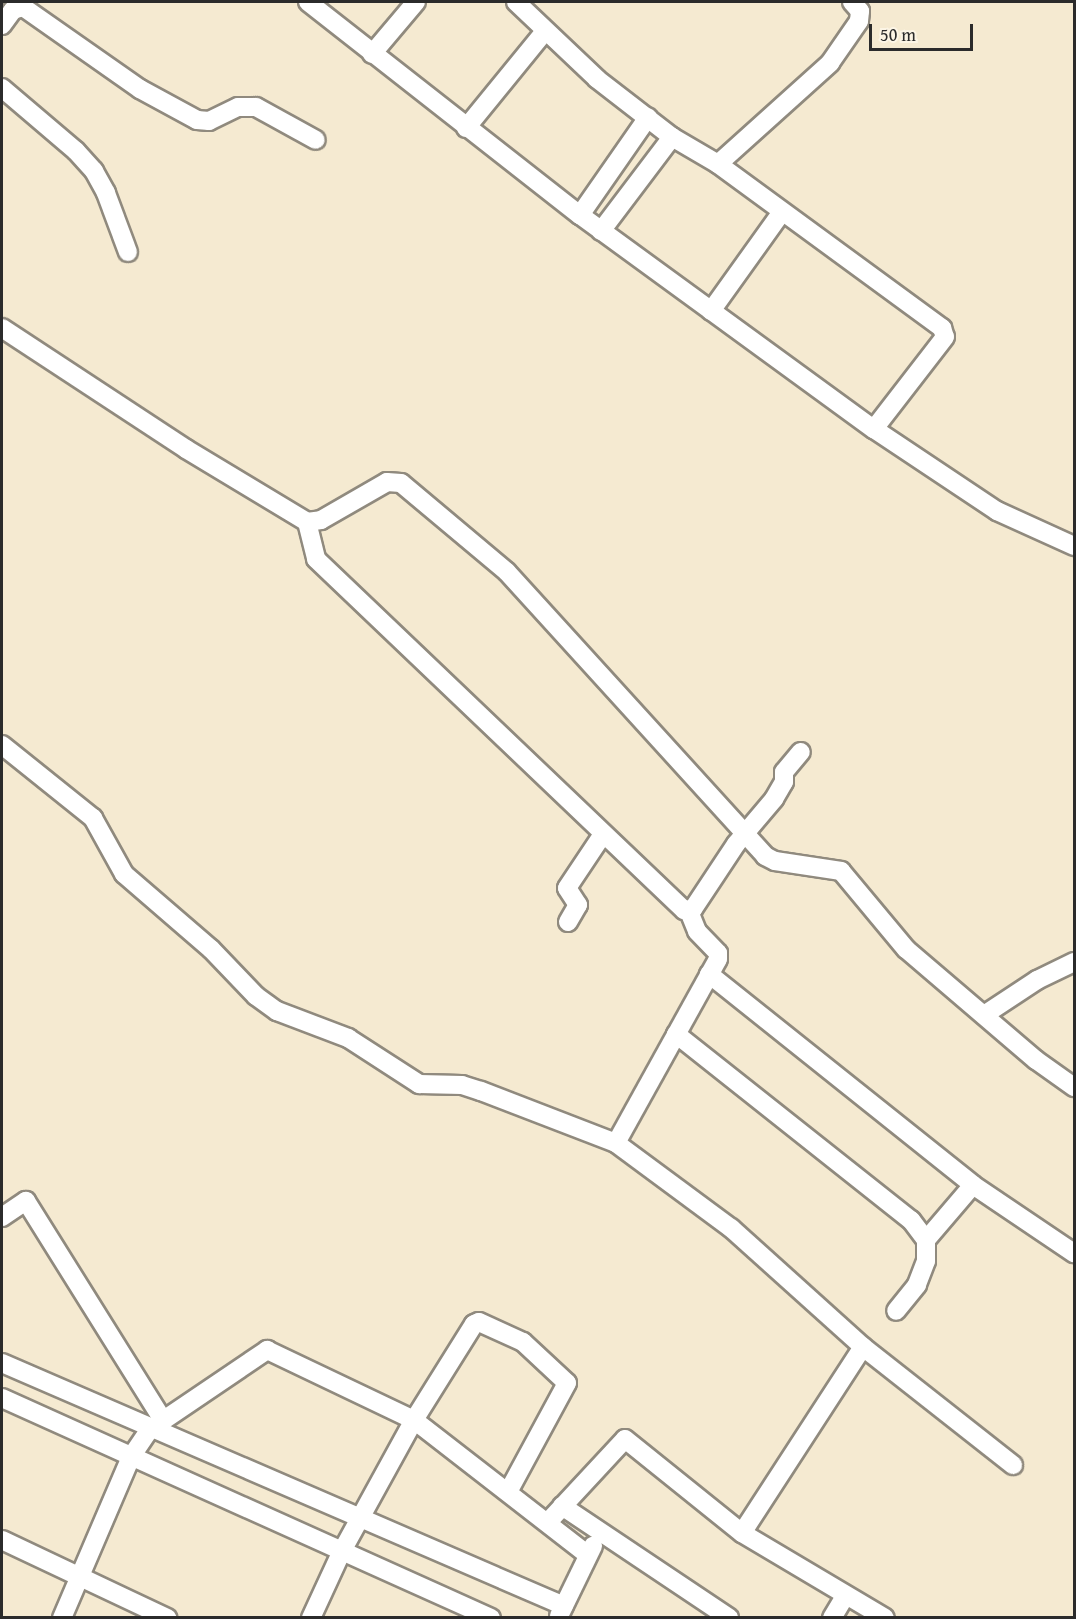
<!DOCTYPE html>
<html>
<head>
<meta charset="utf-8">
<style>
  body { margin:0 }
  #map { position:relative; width:1076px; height:1619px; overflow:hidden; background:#f5ead1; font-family:"Gentium Book Plus",serif }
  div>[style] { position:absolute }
  .roads { filter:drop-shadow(2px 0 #908a7e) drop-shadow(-2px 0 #908a7e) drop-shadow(0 2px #908a7e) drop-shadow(0 -2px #908a7e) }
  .minor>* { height:18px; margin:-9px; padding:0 9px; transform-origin:9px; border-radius:9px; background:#fff }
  span { translate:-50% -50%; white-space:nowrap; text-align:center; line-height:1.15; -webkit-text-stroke:5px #fcf5e5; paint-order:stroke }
  .frame { position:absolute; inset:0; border:3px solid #2b2b2b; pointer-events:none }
  .scale { position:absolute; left:869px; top:24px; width:104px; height:27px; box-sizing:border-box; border:3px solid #2b2b2b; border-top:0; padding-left:8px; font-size:18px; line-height:21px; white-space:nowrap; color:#2b2b2b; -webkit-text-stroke:4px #fcf5e5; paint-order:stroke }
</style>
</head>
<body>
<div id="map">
  <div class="roads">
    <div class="minor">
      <div style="left:308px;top:2px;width:345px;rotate:38.1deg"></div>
      <div style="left:580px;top:215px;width:364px;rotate:36.1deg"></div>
      <div style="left:874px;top:429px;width:148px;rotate:33.7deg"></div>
      <div style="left:997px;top:511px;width:85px;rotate:24.4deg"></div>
      <div style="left:516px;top:2px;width:112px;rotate:43.5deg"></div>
      <div style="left:597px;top:79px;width:95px;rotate:37.7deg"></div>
      <div style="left:672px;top:137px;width:53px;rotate:30.4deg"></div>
      <div style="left:718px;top:164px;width:278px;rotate:36.2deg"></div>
      <div style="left:942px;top:328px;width:9px;rotate:72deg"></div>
      <div style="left:945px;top:337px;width:116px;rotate:127.7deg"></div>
      <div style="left:2px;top:25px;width:19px;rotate:-54deg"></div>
      <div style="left:13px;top:10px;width:10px;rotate:-17deg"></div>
      <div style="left:23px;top:7px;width:143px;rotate:35deg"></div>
      <div style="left:140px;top:89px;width:65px;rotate:28.5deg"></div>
      <div style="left:197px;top:120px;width:12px;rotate:5deg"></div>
      <div style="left:209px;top:121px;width:32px;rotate:-26deg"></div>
      <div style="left:238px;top:107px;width:18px"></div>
      <div style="left:256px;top:107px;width:68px;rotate:28.8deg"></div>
      <div style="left:372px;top:54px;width:68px;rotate:-49.8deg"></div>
      <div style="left:2px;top:88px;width:97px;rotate:40.4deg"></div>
      <div style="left:76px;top:151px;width:27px;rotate:48deg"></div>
      <div style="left:94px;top:171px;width:25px;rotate:61deg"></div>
      <div style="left:106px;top:193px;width:63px;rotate:69.6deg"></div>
      <div style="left:466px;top:128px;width:125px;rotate:-50.8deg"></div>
      <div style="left:718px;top:164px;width:151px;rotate:-42deg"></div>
      <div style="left:830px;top:63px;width:51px;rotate:-55.4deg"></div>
      <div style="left:859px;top:21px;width:10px;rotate:-84deg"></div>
      <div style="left:860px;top:11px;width:12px;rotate:-132deg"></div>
      <div style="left:580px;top:215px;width:119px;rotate:-55.2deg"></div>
      <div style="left:601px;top:231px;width:118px;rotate:-52.9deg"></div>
      <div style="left:711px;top:311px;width:122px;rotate:-54.4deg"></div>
      <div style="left:2px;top:328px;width:220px;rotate:33.3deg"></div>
      <div style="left:186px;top:449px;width:141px;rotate:31.1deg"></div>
      <div style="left:307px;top:522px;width:14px;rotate:-8deg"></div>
      <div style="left:321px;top:520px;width:76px;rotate:-29.9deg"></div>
      <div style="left:387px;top:482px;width:14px;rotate:4deg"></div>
      <div style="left:401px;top:483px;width:138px;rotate:40deg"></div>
      <div style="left:507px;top:572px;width:384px;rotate:47.7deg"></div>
      <div style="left:765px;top:856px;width:11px;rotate:27deg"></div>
      <div style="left:775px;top:861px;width:67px;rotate:8.6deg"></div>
      <div style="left:841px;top:871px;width:102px;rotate:50.2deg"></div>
      <div style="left:906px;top:949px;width:171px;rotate:40.5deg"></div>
      <div style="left:1036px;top:1060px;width:47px;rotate:35.4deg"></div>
      <div style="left:307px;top:522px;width:38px;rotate:76deg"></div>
      <div style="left:316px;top:559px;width:509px;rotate:43.65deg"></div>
      <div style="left:684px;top:910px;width:9px;rotate:-6deg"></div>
      <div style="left:693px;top:909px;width:78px;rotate:-56.5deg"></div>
      <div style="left:736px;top:844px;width:59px;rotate:-49.8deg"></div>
      <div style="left:774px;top:799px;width:20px;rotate:-60deg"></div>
      <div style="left:784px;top:782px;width:10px;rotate:-90deg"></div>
      <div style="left:784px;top:772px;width:26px;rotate:-50deg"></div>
      <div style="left:2px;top:745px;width:117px;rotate:38.7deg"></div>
      <div style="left:93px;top:818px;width:64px;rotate:61deg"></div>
      <div style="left:124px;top:874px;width:115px;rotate:40.8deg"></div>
      <div style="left:211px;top:949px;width:65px;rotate:46.2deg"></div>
      <div style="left:256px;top:996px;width:26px;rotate:36deg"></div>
      <div style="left:277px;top:1011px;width:76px;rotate:20.8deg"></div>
      <div style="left:348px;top:1038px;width:85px;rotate:32.9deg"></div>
      <div style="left:419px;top:1084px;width:43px;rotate:1.3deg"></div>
      <div style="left:462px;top:1085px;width:20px;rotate:18deg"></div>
      <div style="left:481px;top:1091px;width:145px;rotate:21.1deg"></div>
      <div style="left:616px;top:1143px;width:143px;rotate:36.5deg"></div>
      <div style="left:731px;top:1228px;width:178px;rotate:42deg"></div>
      <div style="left:863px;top:1347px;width:191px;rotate:38.2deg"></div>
      <div style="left:568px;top:922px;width:20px;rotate:-60deg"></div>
      <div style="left:578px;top:905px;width:20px;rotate:-123deg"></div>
      <div style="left:567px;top:888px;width:65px;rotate:-56.3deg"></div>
      <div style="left:709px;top:974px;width:338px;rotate:38.6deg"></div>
      <div style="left:973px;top:1185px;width:122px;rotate:34deg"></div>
      <div style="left:984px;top:1015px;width:64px;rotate:-33.4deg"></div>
      <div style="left:1037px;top:980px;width:41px;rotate:-25.9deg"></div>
      <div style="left:676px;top:1034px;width:300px;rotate:38.4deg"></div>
      <div style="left:911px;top:1220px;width:25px;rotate:53deg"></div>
      <div style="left:926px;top:1240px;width:21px;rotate:90deg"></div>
      <div style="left:926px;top:1261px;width:26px;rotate:111deg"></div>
      <div style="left:917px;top:1285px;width:33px;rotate:129deg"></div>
      <div style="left:616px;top:1143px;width:210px;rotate:-61deg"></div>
      <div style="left:718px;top:959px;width:6px;rotate:-90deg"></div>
      <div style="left:718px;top:953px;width:30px;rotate:-134deg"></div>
      <div style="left:697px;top:931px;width:22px;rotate:-112deg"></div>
      <div style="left:2px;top:1217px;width:29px;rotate:-34deg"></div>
      <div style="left:26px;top:1201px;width:258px;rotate:58deg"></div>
      <div style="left:926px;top:1240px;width:72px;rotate:-49.5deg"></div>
      <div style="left:2px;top:1363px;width:612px;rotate:23.38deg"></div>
      <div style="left:2px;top:1398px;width:536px;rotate:24.22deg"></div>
      <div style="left:562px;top:1506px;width:201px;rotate:33.8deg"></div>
      <div style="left:548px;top:1522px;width:113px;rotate:-47.1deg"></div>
      <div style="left:625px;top:1439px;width:150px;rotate:38.8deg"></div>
      <div style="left:742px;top:1533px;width:166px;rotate:30.7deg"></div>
      <div style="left:742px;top:1533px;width:222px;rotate:-57deg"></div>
      <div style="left:2px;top:1540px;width:183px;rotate:25.3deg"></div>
      <div style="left:559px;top:1616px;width:78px;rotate:-64.1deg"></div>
      <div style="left:62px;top:1618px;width:175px;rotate:-66.8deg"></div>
      <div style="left:131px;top:1457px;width:32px;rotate:-56deg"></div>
      <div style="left:149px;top:1430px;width:143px;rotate:-34.1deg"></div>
      <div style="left:267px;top:1350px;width:163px;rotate:25.5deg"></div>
      <div style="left:414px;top:1420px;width:220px;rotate:37.8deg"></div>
      <div style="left:311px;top:1618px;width:74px;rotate:-65.2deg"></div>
      <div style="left:342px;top:1551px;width:149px;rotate:-61.2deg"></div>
      <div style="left:414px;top:1420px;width:113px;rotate:-58deg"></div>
      <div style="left:474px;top:1324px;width:5px;rotate:-22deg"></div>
      <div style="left:479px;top:1322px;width:48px;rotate:24.4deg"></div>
      <div style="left:523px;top:1342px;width:60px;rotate:43deg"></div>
      <div style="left:567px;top:1383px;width:124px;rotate:118.4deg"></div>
      <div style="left:832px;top:1618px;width:26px;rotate:-59deg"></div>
    </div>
  </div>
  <div class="frame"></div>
  <div class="scale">50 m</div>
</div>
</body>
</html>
